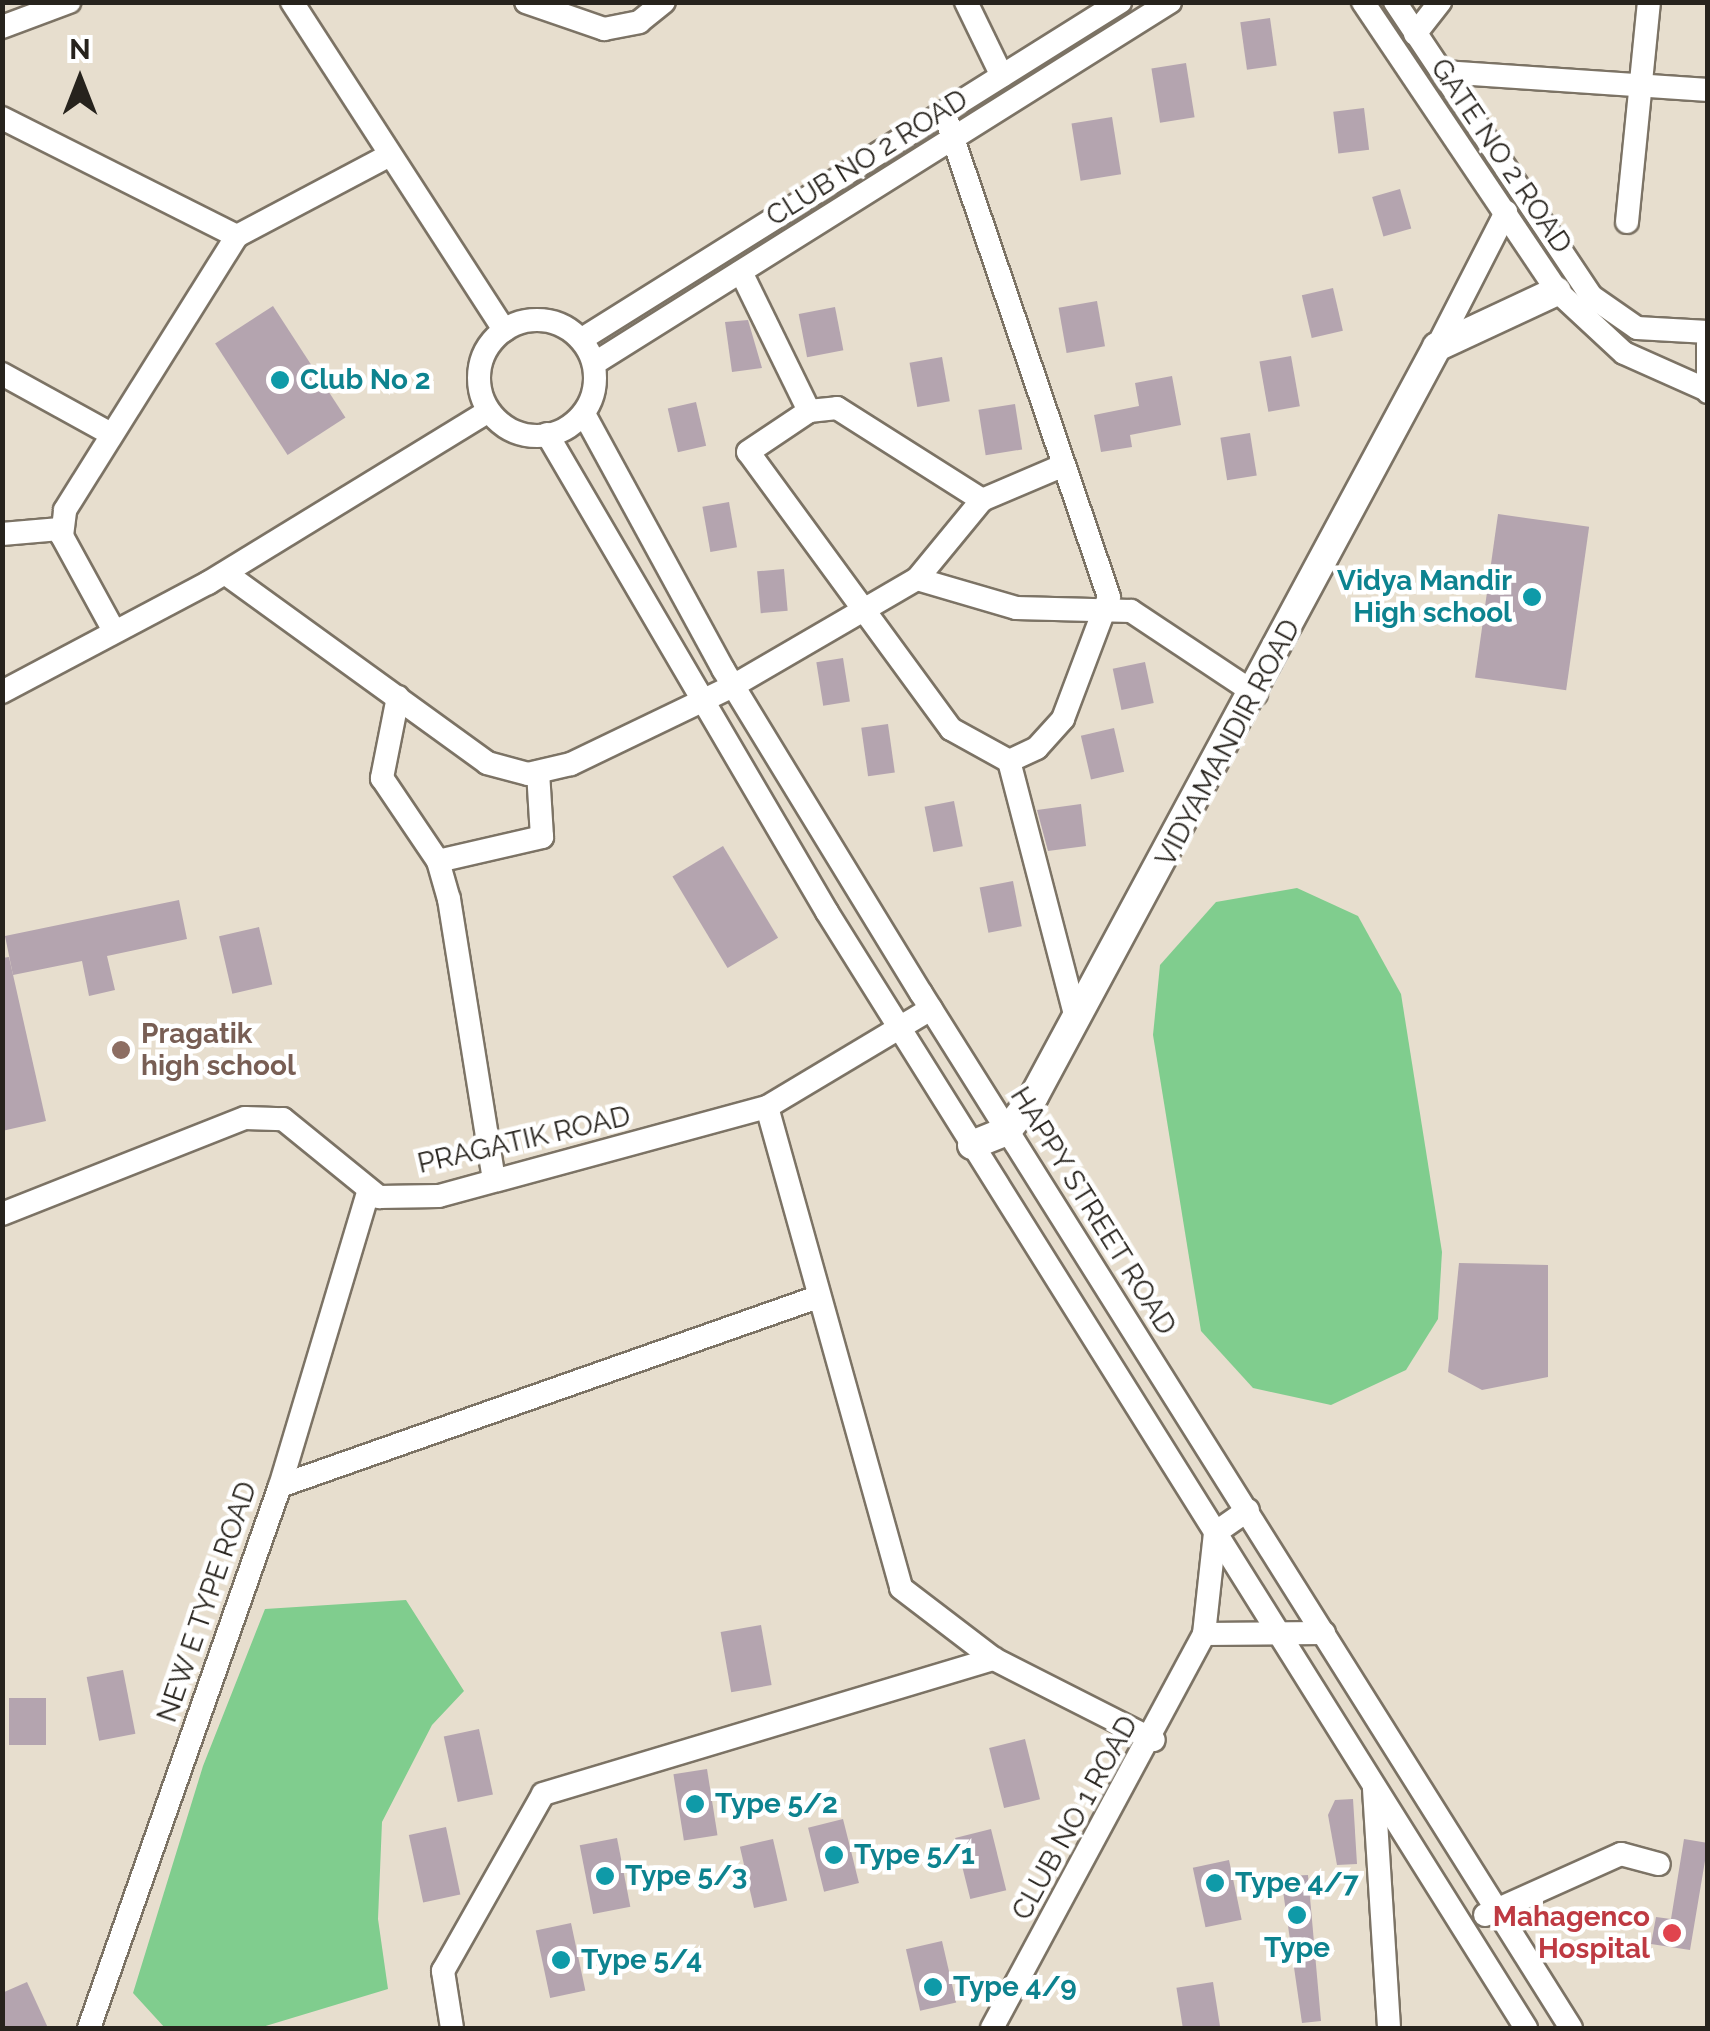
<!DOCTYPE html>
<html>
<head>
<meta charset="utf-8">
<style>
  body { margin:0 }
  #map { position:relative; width:1710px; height:2031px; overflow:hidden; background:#e7dece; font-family:Raleway,sans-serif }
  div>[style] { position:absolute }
  .green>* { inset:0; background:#80cd8e }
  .building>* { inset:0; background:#b4a4af; transform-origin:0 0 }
  .roads { filter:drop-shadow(2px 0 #7c7365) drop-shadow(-2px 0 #7c7365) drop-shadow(0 2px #7c7365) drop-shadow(0 -2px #7c7365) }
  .minor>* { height:22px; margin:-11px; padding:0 11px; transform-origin:11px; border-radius:11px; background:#fff }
  .minor>.ring { margin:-11px; padding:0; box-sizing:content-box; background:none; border:22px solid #fff; border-radius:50% }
  .major>* { height:28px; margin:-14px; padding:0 14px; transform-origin:14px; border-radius:14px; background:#fff }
  .dots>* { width:28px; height:28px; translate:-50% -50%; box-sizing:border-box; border:5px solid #fff; border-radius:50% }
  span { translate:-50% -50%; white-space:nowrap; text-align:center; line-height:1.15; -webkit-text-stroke:9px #fff; paint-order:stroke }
  .street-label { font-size:28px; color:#27231d }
  .culture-label { font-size:28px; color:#0d838f; font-weight:700 }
  .left { translate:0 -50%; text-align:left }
  .right { translate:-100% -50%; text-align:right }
  .education-label { font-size:28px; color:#785e54; font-weight:700 }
  .health-label { font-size:28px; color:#be3a42; font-weight:700 }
  .frame { position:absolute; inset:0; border:5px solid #27231d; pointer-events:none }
  .north { position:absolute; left:30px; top:30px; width:100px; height:100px; -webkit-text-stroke:8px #fff; paint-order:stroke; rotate:0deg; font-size:28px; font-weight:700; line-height:40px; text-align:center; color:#27231d }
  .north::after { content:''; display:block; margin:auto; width:35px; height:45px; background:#27231d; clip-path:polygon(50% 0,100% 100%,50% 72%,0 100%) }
</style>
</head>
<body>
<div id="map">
  <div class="green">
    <div style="clip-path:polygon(1297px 888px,1358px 916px,1401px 994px,1442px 1252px,1438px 1319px,1406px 1370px,1331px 1405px,1253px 1388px,1201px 1331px,1153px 1035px,1160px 965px,1216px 902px)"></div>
    <div style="clip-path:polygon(406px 1600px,464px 1691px,432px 1725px,382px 1822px,378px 1919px,388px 1989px,259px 2028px,165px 2028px,133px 1993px,203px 1766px,265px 1609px)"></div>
  </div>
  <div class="building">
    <div style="left:1270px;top:18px;width:48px;height:30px;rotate:82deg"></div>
    <div style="left:1186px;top:63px;width:55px;height:35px;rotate:81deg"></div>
    <div style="left:1364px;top:108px;width:42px;height:31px;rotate:83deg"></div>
    <div style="left:1112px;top:117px;width:58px;height:41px;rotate:81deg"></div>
    <div style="left:1400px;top:189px;width:41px;height:29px;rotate:74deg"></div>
    <div style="left:1333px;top:288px;width:44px;height:32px;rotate:77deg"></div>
    <div style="left:1097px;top:301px;width:46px;height:39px;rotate:80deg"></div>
    <div style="left:273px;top:306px;width:133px;height:69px;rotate:57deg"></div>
    <div style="left:835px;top:307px;width:44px;height:37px;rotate:79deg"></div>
    <div style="clip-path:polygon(748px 320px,762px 368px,732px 372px,725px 322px)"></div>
    <div style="left:1291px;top:356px;width:51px;height:32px;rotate:80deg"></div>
    <div style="left:942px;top:357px;width:45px;height:33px;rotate:80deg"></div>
    <div style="clip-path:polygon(1172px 376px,1181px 425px,1130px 435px,1132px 447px,1101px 452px,1094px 415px,1139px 406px,1135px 383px)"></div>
    <div style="left:696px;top:402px;width:45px;height:29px;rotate:77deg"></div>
    <div style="left:1015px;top:404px;width:46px;height:37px;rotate:81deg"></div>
    <div style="left:1250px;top:433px;width:43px;height:30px;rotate:81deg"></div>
    <div style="left:729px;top:502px;width:46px;height:27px;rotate:80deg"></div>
    <div style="left:1498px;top:514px;width:92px;height:165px;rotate:8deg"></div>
    <div style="left:784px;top:569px;width:42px;height:27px;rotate:85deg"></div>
    <div style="left:843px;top:658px;width:44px;height:27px;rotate:81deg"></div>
    <div style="left:1145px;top:662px;width:42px;height:33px;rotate:78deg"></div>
    <div style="left:888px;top:724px;width:49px;height:27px;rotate:82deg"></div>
    <div style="left:1114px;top:728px;width:45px;height:34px;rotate:77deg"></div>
    <div style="left:954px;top:801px;width:46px;height:30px;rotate:79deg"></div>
    <div style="clip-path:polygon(1081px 804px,1086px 846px,1048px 851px,1037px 810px)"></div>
    <div style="left:723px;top:846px;width:107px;height:59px;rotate:59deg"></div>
    <div style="left:1013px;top:881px;width:46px;height:34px;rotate:79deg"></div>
    <div style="clip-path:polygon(179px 900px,187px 939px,107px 956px,115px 990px,89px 996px,82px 961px,13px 975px,5px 936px)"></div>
    <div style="left:259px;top:927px;width:59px;height:41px;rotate:77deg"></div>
    <div style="clip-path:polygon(9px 957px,46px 1121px,2px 1131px,2px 958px)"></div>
    <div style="clip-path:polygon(1459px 1263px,1548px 1265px,1548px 1377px,1482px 1390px,1448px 1372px)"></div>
    <div style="left:761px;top:1625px;width:61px;height:41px;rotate:80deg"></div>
    <div style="left:123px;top:1670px;width:65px;height:37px;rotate:79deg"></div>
    <div style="left:9px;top:1698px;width:37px;height:47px"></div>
    <div style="left:479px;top:1729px;width:67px;height:36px;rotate:78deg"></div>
    <div style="left:1025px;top:1739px;width:62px;height:37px;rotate:76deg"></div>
    <div style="left:707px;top:1769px;width:67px;height:34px;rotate:81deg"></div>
    <div style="clip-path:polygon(1353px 1799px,1357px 1864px,1337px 1865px,1328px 1815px,1335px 1800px)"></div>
    <div style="left:843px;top:1819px;width:66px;height:36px;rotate:76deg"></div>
    <div style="left:446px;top:1827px;width:69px;height:38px;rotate:78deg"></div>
    <div style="left:991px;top:1829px;width:63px;height:37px;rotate:76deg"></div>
    <div style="left:617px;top:1838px;width:70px;height:38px;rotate:79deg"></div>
    <div style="left:773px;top:1839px;width:63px;height:34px;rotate:77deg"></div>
    <div style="clip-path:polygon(1684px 1839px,1708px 1843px,1690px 1950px,1651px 1944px,1656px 1917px,1671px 1919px)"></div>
    <div style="left:1229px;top:1860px;width:61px;height:37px;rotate:78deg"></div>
    <div style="clip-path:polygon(1308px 1875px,1321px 2021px,1302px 2023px,1283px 1891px,1289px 1876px)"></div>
    <div style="left:571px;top:1923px;width:69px;height:36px;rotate:78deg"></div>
    <div style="left:942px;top:1941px;width:63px;height:37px;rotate:77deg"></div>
    <div style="clip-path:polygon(27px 1982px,48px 2028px,2px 2028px,2px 1993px)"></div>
    <div style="left:1213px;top:1982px;width:47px;height:37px;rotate:81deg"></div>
  </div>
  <div class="roads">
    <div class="minor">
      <div style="left:292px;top:2px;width:391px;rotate:57.1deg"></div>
      <div style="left:526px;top:2px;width:83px;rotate:19.1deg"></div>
      <div style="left:604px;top:29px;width:36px;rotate:-11deg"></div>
      <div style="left:639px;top:22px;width:32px;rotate:-39deg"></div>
      <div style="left:966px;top:2px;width:82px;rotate:64.1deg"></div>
      <div style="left:1363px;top:2px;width:348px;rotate:56.1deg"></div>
      <div style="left:1557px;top:291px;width:91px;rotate:42.8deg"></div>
      <div style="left:1624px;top:353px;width:89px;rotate:24deg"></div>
      <div style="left:1395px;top:2px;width:353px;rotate:56.3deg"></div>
      <div style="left:1591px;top:296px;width:56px;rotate:34.8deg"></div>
      <div style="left:1637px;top:328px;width:71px;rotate:3.2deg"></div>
      <div style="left:2px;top:27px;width:72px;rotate:-20.5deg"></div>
      <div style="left:1415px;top:34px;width:41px;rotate:-52deg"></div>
      <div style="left:1443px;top:72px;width:266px;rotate:3.9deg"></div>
      <div style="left:944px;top:112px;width:512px;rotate:71.21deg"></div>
      <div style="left:1109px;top:597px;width:130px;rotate:110.7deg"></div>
      <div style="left:1063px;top:719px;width:39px;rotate:132deg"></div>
      <div style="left:1037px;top:748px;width:31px;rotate:155deg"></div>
      <div style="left:1009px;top:761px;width:66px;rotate:-151.1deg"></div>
      <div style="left:951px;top:729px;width:343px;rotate:-126.2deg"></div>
      <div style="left:748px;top:452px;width:73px;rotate:-33.9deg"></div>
      <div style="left:809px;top:411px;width:28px;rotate:-6deg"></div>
      <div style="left:837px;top:408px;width:172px;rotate:32.4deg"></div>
      <div style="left:2px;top:118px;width:263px;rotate:26.7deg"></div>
      <div style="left:1627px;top:222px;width:221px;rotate:-84.3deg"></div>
      <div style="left:741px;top:272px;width:155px;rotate:63.9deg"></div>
      <div class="ring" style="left:479px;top:320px;width:94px;height:94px"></div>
      <div style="left:582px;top:339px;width:635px;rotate:-32.06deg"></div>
      <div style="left:1708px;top:344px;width:48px;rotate:90deg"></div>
      <div style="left:1437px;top:347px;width:152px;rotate:-62.9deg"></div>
      <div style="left:595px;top:363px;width:679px;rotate:-32.12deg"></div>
      <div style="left:2px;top:374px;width:124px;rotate:28.8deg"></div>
      <div style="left:584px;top:414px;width:290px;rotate:61.4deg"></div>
      <div style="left:723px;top:669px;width:380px;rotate:58.6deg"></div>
      <div style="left:921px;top:993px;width:1222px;rotate:57.87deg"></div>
      <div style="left:547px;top:434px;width:554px;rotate:59.64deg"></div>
      <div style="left:827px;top:912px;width:1317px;rotate:57.94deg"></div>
      <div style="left:2px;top:534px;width:58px;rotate:-4.9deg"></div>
      <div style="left:225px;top:573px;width:324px;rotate:35.9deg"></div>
      <div style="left:487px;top:763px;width:42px;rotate:15deg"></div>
      <div style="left:528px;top:774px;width:44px;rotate:-13.1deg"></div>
      <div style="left:571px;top:764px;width:180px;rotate:-25.7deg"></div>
      <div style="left:733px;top:686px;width:213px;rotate:-30.2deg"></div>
      <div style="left:917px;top:579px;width:102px;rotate:-50.6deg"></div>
      <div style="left:982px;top:500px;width:89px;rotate:-23.1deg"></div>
      <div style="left:917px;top:579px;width:103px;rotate:16.3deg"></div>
      <div style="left:1016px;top:608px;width:115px;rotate:1.5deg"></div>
      <div style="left:1131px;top:611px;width:150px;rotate:33.6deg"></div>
      <div style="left:114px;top:631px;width:108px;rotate:-118.7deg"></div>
      <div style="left:62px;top:536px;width:26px;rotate:-83deg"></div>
      <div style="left:65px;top:510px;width:324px;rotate:-57.9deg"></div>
      <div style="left:237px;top:236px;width:169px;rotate:-27.9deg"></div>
      <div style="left:2px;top:692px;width:233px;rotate:-27.9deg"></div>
      <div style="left:208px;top:583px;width:329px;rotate:-31.5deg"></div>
      <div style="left:398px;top:697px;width:83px;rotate:101.2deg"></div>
      <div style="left:382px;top:778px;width:100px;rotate:56deg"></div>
      <div style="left:438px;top:861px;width:40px;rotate:74deg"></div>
      <div style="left:449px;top:899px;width:285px;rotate:80.9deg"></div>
      <div style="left:1009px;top:761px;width:262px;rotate:75.4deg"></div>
      <div style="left:438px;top:861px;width:107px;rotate:-13deg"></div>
      <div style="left:542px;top:837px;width:65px;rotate:-93.5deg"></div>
      <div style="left:767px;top:1107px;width:499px;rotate:74.4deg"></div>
      <div style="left:901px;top:1588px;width:117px;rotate:37.4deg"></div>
      <div style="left:994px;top:1659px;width:179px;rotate:26.9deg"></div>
      <div style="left:2px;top:1214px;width:261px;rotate:-21.6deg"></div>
      <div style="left:245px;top:1118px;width:38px;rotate:2deg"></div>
      <div style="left:283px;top:1119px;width:124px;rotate:39.1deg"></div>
      <div style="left:379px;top:1197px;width:60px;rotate:-1deg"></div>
      <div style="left:439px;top:1196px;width:340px;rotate:-15.2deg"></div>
      <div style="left:767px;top:1107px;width:191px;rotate:-30.9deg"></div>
      <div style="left:280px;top:1486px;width:570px;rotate:-19.36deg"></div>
      <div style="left:1204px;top:1634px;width:120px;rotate:-0.5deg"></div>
      <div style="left:1374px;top:1789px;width:239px;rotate:86.4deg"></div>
      <div style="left:1485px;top:1915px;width:149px;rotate:-24.2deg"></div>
      <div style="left:1621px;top:1854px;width:39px;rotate:15deg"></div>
      <div style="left:89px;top:2028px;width:575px;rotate:-70.59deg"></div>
      <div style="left:280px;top:1486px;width:307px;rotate:-73.3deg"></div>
      <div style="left:452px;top:2028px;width:58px;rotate:-99deg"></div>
      <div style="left:443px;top:1971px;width:203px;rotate:-60.5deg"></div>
      <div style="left:543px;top:1794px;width:471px;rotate:-16.7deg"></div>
      <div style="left:992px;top:2028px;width:447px;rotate:-61.7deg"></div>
      <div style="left:1204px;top:1634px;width:102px;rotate:-83.8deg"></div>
      <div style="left:1215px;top:1533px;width:40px;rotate:-34.9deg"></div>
    </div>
    <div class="major">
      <div style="left:972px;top:1145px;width:38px;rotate:-22deg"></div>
      <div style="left:1007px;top:1131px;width:44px;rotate:-52.4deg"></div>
      <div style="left:1034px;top:1096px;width:851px;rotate:-61.72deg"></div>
      <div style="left:1437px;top:347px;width:132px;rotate:-25deg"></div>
    </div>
  </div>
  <div class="dots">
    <div style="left:280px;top:380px;background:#0f9aa8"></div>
    <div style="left:1532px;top:597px;background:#0f9aa8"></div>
    <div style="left:121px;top:1050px;background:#8d6e63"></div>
    <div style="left:695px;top:1804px;background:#0f9aa8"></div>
    <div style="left:834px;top:1855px;background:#0f9aa8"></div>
    <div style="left:605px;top:1876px;background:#0f9aa8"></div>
    <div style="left:1215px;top:1883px;background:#0f9aa8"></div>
    <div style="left:1297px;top:1915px;background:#0f9aa8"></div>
    <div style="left:1672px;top:1933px;background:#e0444e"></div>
    <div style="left:561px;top:1960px;background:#0f9aa8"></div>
    <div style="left:933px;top:1987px;background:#0f9aa8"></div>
  </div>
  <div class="street-label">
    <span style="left:1501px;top:156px;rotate:56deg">GATE NO 2 ROAD</span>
    <span style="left:867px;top:158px;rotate:-32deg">CLUB NO 2 ROAD</span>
    <span style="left:1228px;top:743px;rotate:-62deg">VIDYAMANDIR ROAD</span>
    <span style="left:524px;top:1140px;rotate:-13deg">PRAGATIK ROAD</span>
    <span style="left:1093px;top:1211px;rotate:58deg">HAPPY STREET ROAD</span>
    <span style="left:207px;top:1602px;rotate:-71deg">NEW E TYPE ROAD</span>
    <span style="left:1075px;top:1818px;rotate:-61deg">CLUB NO 1 ROAD</span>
  </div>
  <div class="culture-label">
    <span class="left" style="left:300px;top:380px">Club No 2</span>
    <span class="right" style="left:1512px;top:597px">Vidya Mandir<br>High school</span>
    <span class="left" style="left:715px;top:1804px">Type 5/2</span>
    <span class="left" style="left:854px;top:1855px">Type 5/1</span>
    <span class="left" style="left:625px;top:1876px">Type 5/3</span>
    <span class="left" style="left:1235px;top:1883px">Type 4/7</span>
    <span style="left:1297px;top:1948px">Type</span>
    <span class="left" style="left:581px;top:1960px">Type 5/4</span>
    <span class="left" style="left:953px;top:1987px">Type 4/9</span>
  </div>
  <div class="education-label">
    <span class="left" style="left:141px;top:1050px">Pragatik<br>high school</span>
  </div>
  <div class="health-label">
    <span class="right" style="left:1650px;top:1933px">Mahagenco<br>Hospital</span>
  </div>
  <div class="frame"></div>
  <div class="north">N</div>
</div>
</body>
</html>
